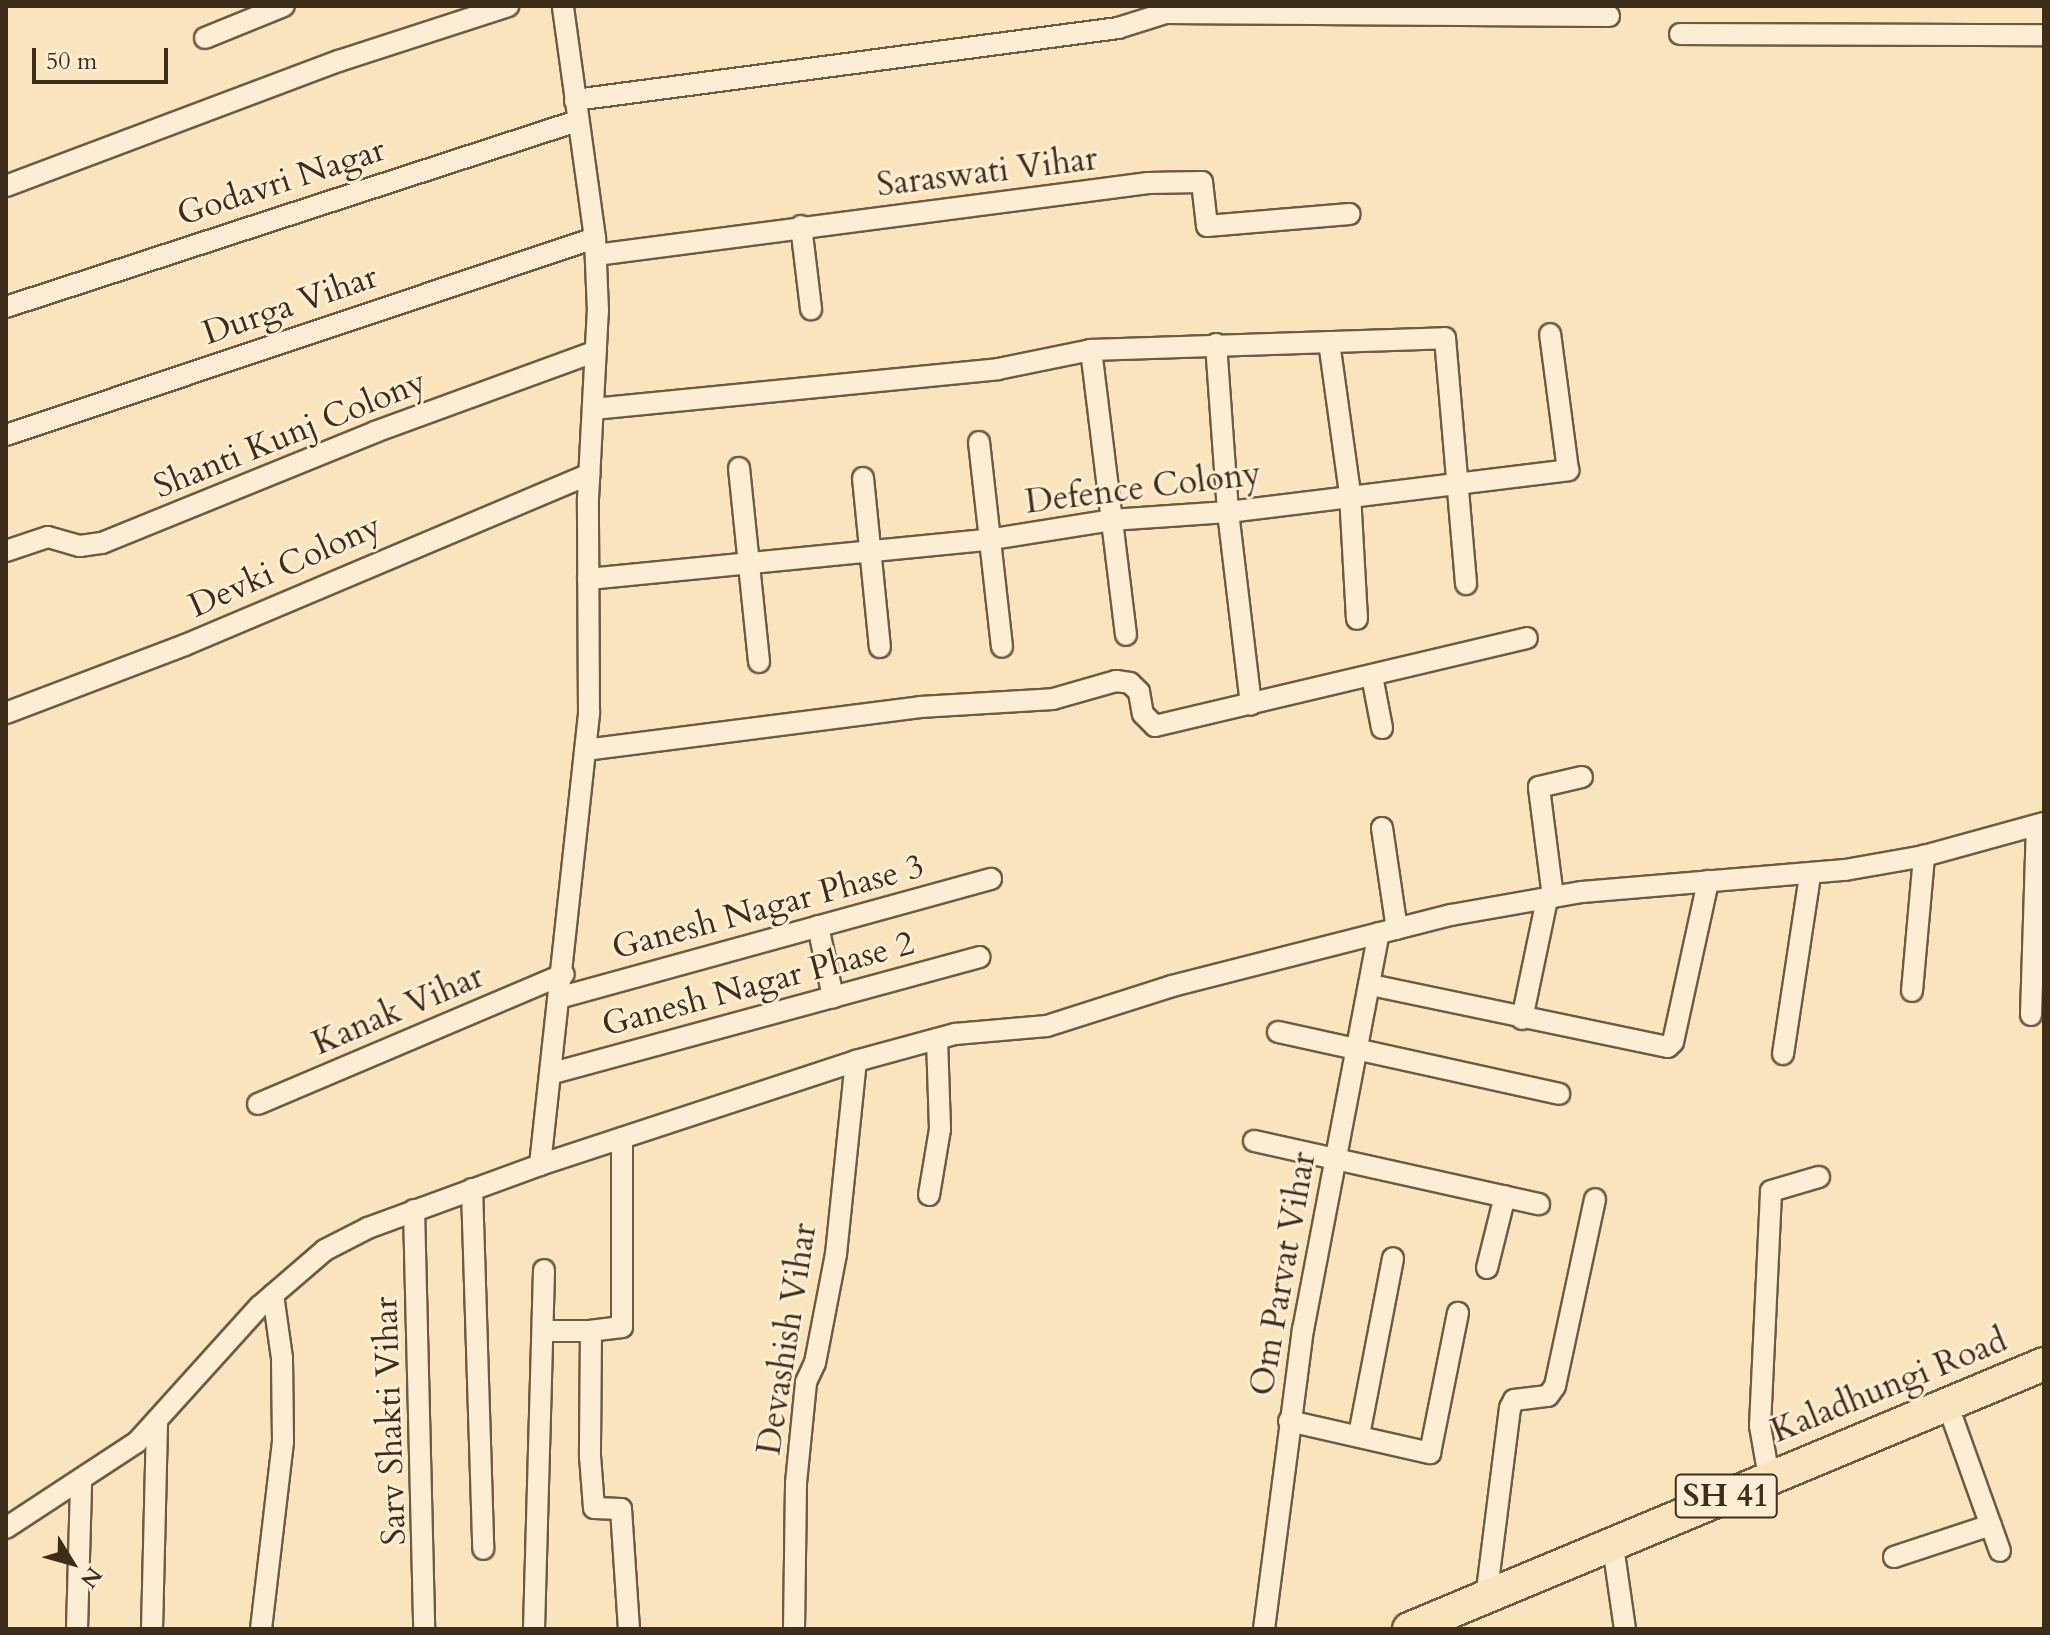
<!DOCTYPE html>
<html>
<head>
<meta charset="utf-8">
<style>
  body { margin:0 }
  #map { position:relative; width:2050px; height:1635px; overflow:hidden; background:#fae4bd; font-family:Cardo,serif }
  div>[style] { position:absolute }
  .roads { filter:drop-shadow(2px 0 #6e5b44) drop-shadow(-2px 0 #6e5b44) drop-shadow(0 2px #6e5b44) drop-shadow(0 -2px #6e5b44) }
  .minor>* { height:20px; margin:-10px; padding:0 10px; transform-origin:10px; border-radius:10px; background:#fcedd4 }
  .primary>* { height:32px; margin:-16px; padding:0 16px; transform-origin:16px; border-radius:16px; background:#fae4bd }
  span { translate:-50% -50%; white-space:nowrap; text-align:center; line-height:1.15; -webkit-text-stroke:6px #fcedd4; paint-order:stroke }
  .shield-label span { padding:2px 6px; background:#fcedd4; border:2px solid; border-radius:6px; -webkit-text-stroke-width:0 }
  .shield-label { font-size:32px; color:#3f2d1c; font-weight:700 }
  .street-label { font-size:34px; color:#3f2d1c }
  .frame { position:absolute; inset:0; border:8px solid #3f2d1c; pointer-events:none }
  .north { position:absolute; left:32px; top:1523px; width:80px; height:80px; -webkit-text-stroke:6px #fcedd4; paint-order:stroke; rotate:127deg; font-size:22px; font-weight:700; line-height:32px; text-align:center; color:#3f2d1c }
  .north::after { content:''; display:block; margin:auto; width:28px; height:36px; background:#3f2d1c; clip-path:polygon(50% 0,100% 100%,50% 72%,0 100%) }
  .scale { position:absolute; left:32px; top:48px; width:136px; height:36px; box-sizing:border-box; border:4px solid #3f2d1c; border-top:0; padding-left:10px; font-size:24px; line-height:28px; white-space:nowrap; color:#3f2d1c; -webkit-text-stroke:6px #fcedd4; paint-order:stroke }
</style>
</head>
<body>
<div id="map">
  <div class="roads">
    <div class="minor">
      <div style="left:1680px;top:34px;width:364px;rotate:0.2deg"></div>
      <div style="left:205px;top:38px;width:85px;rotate:-22.1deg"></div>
      <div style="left:575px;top:100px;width:548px;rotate:-7.55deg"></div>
      <div style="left:1118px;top:28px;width:50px;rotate:-17.4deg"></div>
      <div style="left:1166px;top:13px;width:443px;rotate:0.4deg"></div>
      <div style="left:6px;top:186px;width:356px;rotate:-20.6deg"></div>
      <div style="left:339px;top:61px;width:178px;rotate:-18deg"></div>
      <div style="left:801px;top:226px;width:84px;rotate:83.1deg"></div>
      <div style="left:596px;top:255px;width:557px;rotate:-7.43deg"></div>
      <div style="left:1148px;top:183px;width:54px;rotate:-1.1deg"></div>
      <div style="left:1202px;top:182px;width:44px;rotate:83.5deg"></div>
      <div style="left:1207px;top:226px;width:143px;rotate:-4.8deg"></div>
      <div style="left:6px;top:307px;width:601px;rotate:-18.04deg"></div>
      <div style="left:1329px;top:342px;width:153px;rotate:82.1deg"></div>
      <div style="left:1350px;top:494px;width:125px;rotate:86.8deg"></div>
      <div style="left:1216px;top:344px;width:168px;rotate:85.9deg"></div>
      <div style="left:1228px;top:512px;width:194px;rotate:83.2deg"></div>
      <div style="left:1091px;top:350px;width:287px;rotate:83deg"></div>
      <div style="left:593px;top:409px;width:407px;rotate:-5.6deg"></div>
      <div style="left:998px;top:369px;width:95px;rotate:-11.5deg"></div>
      <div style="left:1091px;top:350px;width:354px;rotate:-1.9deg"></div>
      <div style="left:1445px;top:338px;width:247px;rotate:85.1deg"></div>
      <div style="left:6px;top:435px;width:621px;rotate:-18.49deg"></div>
      <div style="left:979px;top:442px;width:206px;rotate:83.6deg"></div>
      <div style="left:739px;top:468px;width:195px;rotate:84.1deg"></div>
      <div style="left:863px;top:478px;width:170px;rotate:84.3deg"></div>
      <div style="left:6px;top:551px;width:44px;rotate:-18.4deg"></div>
      <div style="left:48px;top:537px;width:33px;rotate:16deg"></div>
      <div style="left:80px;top:546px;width:22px;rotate:-8deg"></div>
      <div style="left:102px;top:543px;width:295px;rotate:-22.1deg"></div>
      <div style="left:375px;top:432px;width:235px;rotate:-20.1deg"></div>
      <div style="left:588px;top:579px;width:407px;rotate:-5.6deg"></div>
      <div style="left:993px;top:539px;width:120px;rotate:-9.1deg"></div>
      <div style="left:1111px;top:520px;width:117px;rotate:-3.9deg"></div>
      <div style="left:1228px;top:512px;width:343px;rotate:-7deg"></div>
      <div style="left:1568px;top:470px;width:137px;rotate:-97.5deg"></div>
      <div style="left:1372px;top:676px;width:53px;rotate:79.1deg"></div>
      <div style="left:6px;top:713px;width:191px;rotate:-20.8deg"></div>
      <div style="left:185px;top:645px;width:439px;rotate:-22.9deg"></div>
      <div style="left:585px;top:750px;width:338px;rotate:-7.3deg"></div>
      <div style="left:920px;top:707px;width:133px;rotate:-3.4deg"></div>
      <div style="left:1053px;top:699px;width:66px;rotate:-15.9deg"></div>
      <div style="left:1116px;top:681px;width:14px;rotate:8deg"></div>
      <div style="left:1130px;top:683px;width:13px;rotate:45deg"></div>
      <div style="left:1139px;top:692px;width:22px;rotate:80deg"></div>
      <div style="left:1143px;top:714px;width:17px;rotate:45deg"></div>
      <div style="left:1155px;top:726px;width:382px;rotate:-13.3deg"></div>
      <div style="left:1382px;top:828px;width:102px;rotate:81.6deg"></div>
      <div style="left:1553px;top:897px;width:111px;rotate:-97.3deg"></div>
      <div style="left:1539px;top:787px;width:44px;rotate:-13.1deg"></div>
      <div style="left:818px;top:926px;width:73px;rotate:78.1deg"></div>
      <div style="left:1371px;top:985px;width:303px;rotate:11.8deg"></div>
      <div style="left:1668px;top:1047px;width:7px;rotate:-45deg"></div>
      <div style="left:1673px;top:1042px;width:165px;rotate:-77.7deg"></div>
      <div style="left:1912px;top:991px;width:136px;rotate:-84.9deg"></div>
      <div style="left:562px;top:997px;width:445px;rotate:-15.4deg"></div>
      <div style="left:2031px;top:1015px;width:190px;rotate:-88.2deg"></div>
      <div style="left:1522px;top:1019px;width:123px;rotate:-78.2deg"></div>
      <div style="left:1278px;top:1032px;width:288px;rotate:12.4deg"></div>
      <div style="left:1783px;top:1054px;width:181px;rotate:-81.4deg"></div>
      <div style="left:553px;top:1073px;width:442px;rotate:-15.2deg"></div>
      <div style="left:258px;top:1104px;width:332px;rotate:-23deg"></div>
      <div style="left:622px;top:1138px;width:189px;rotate:90deg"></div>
      <div style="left:622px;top:1327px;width:31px;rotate:173deg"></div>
      <div style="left:591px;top:1331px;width:125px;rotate:90.5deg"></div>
      <div style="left:590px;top:1456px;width:52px;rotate:85.6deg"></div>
      <div style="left:594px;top:1508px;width:27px;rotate:2deg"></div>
      <div style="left:621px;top:1509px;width:120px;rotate:86.2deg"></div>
      <div style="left:1254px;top:1141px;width:292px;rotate:12.5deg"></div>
      <div style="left:540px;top:1165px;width:455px;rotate:-83.8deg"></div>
      <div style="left:589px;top:713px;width:214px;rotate:-90.3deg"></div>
      <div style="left:588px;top:499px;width:188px;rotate:-87deg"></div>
      <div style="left:598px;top:311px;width:73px;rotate:-92.4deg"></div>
      <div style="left:595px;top:238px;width:234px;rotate:-97.9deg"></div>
      <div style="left:472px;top:1189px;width:360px;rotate:88.2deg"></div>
      <div style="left:929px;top:1195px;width:67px;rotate:-80.5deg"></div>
      <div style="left:940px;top:1129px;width:90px;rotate:-91.9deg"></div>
      <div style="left:414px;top:1210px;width:419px;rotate:88.6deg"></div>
      <div style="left:1487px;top:1268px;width:74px;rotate:-76deg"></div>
      <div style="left:544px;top:1331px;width:47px"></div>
      <div style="left:1947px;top:1403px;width:157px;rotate:70.3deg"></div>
      <div style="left:1289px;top:1421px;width:145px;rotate:12.8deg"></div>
      <div style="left:1430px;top:1453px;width:143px;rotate:-78.7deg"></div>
      <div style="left:1359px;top:1435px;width:180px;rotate:-79.1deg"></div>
      <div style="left:1769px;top:1477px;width:52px;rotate:-100deg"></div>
      <div style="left:1760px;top:1426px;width:235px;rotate:-87.3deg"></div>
      <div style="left:1771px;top:1191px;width:50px;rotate:-16.3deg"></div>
      <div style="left:6px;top:1528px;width:157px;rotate:-33.3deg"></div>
      <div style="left:137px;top:1442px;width:183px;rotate:-47.9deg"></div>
      <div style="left:260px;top:1306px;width:86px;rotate:-40.7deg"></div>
      <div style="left:325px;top:1250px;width:48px;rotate:-27.1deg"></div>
      <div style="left:368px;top:1228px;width:183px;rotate:-20.1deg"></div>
      <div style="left:540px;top:1165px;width:333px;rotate:-18.2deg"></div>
      <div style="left:856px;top:1061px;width:103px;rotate:-15.3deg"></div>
      <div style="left:955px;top:1034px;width:92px;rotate:-5deg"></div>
      <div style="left:1047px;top:1026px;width:131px;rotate:-17.7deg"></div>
      <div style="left:1172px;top:986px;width:288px;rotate:-14.3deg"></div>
      <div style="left:1451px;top:915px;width:133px;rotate:-10deg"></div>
      <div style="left:1582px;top:892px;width:264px;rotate:-4.8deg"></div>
      <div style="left:1845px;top:870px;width:80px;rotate:-10deg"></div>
      <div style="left:1924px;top:856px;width:124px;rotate:-15.4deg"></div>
      <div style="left:1613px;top:1546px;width:84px;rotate:81.8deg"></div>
      <div style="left:1894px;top:1557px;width:102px;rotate:-18.3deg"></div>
      <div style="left:1486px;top:1598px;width:192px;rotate:-82.8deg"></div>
      <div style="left:1510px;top:1408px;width:9px;rotate:-63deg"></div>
      <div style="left:1514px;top:1400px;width:34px;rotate:-7deg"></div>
      <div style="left:1548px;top:1396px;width:12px;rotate:-55deg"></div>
      <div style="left:1555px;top:1386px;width:191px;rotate:-77.9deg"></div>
      <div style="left:77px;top:1629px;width:145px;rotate:-88.4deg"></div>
      <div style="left:152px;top:1629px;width:208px;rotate:-88.6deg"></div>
      <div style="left:261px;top:1629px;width:189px;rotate:-83.3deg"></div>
      <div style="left:283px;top:1441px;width:83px;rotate:-90.7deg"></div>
      <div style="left:282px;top:1358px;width:64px;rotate:-98.1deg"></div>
      <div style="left:534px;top:1629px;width:359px;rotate:-88.4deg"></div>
      <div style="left:794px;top:1629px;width:146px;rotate:-89.2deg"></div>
      <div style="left:796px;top:1483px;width:101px;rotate:-84.3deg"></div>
      <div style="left:806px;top:1382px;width:21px;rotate:-65deg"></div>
      <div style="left:815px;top:1363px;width:111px;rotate:-79.1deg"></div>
      <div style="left:836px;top:1254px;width:194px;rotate:-84.1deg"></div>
      <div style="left:1264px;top:1629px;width:302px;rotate:-82.6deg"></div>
      <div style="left:1303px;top:1330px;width:404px;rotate:-79.2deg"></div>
    </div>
    <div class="primary">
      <div style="left:1409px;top:1629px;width:688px;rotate:-22.65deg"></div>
    </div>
  </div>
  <div class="shield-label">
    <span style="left:1726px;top:1496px">SH 41</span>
  </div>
  <div class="street-label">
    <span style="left:987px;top:172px;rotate:-7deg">Saraswati Vihar</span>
    <span style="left:281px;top:182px;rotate:-18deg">Godavri Nagar</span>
    <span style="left:290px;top:305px;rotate:-19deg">Durga Vihar</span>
    <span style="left:290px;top:434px;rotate:-22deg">Shanti Kunj Colony</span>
    <span style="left:1143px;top:488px;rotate:-7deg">Defence Colony</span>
    <span style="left:285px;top:566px;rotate:-24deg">Devki Colony</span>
    <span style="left:768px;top:907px;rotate:-15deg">Ganesh Nagar Phase 3</span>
    <span style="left:758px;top:984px;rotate:-15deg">Ganesh Nagar Phase 2</span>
    <span style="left:398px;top:1010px;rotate:-23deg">Kanak Vihar</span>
    <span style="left:1283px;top:1274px;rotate:-80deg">Om Parvat Vihar</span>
    <span style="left:787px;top:1339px;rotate:-81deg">Devashish Vihar</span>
    <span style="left:1889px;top:1386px;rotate:-22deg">Kaladhungi Road</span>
    <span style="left:390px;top:1421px;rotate:-92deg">Sarv Shakti Vihar</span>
  </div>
  <div class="frame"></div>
  <div class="north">N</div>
  <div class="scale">50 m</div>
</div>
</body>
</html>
